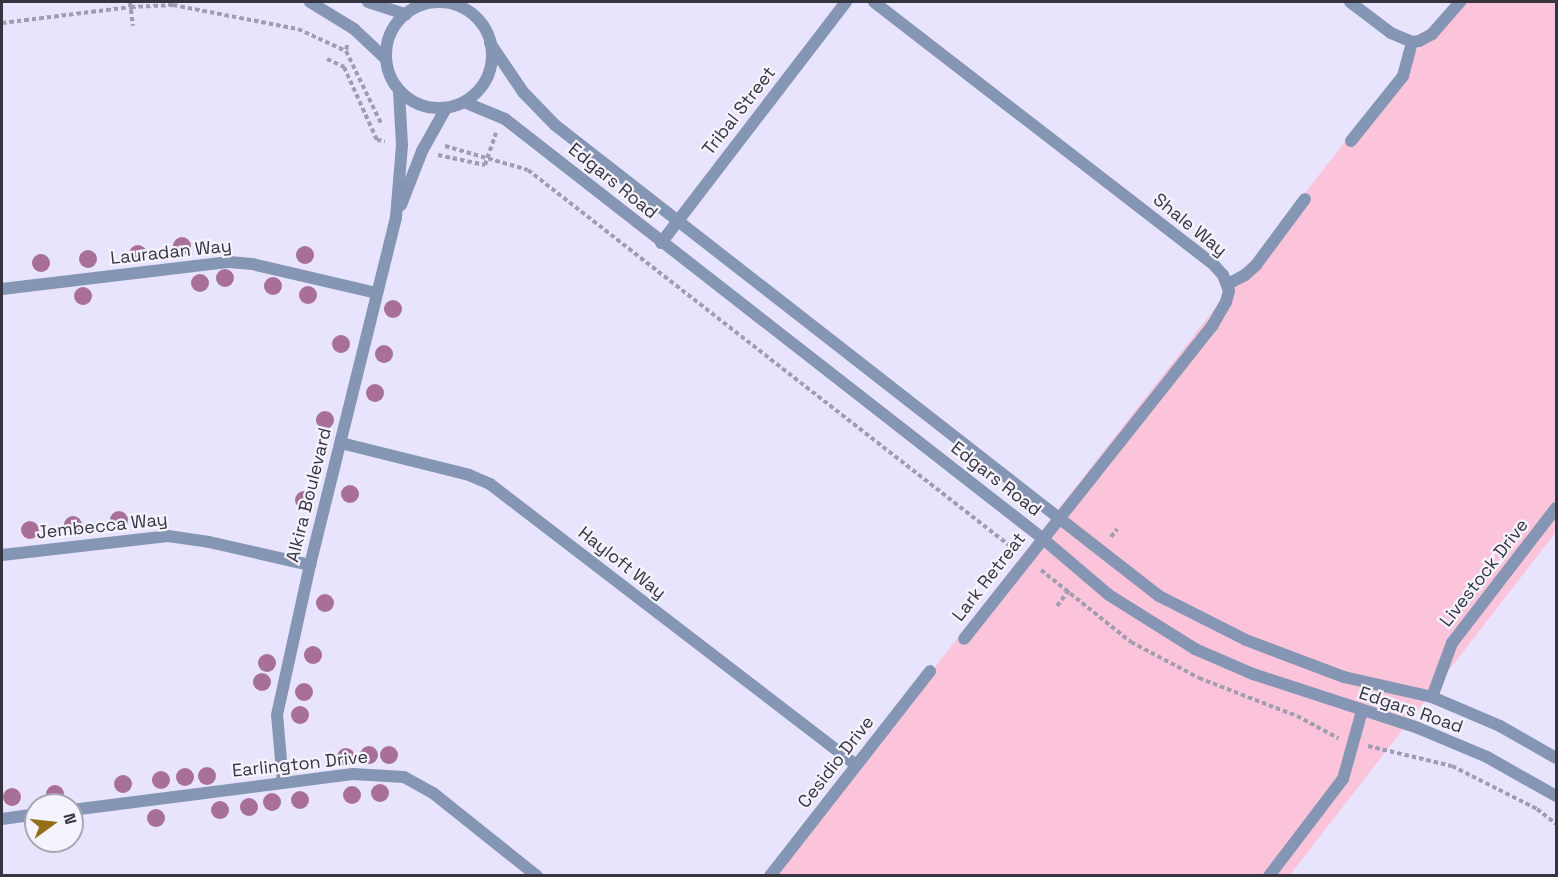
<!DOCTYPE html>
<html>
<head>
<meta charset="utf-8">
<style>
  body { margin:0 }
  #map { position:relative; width:1558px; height:877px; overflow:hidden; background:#e8e4fe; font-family:"Space Grotesk",sans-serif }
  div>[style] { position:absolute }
  .green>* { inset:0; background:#fbc4da }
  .path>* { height:4px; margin-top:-2px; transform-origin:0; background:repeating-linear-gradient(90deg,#9f9db0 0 4.5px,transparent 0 7.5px) }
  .minor>* { height:12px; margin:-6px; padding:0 6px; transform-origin:6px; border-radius:6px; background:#8595b4 }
  .tertiary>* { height:12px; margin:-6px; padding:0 6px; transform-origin:6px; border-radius:6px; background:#8595b4 }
  .tertiary>.ring { margin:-6px; padding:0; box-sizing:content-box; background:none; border:12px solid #8595b4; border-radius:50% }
  .trees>* { width:18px; height:18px; margin:-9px; border-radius:50%; background:#a87099 }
  span { translate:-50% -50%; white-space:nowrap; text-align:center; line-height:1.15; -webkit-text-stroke:4.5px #f5f3fe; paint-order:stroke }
  .street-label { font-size:18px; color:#36353f }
  .frame { position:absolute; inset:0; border:3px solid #36353f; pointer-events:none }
  .north { position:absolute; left:24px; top:793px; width:60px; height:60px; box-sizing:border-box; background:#f5f3fe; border:2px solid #a9a7b2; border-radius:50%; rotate:75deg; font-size:16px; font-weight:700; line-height:24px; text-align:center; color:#36353f }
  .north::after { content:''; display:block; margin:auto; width:21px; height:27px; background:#946f18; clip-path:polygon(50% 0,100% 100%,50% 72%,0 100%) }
</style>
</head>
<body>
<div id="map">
  <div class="green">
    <div style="clip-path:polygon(1454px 2px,1556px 2px,1556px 532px,1290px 875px,772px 876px)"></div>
  </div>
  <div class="path">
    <div style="left:130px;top:2px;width:24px;rotate:83deg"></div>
    <div style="left:2px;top:23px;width:130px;rotate:-7.1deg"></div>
    <div style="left:131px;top:7px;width:42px;rotate:-2.7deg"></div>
    <div style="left:173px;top:5px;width:127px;rotate:10.9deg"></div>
    <div style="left:298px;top:29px;width:53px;rotate:24.6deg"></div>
    <div style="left:347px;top:45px;width:6px;rotate:99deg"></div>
    <div style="left:346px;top:51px;width:82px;rotate:64.1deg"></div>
    <div style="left:327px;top:59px;width:19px;rotate:25deg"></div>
    <div style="left:344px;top:67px;width:80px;rotate:65.7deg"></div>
    <div style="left:377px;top:140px;width:8px;rotate:7deg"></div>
    <div style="left:445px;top:146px;width:86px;rotate:16.1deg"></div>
    <div style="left:528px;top:170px;width:616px;rotate:37.95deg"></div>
    <div style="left:438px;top:155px;width:48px;rotate:12deg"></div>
    <div style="left:485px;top:165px;width:34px;rotate:-71deg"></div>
    <div style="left:1111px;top:537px;width:10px;rotate:-53deg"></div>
    <div style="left:1041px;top:570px;width:115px;rotate:38.7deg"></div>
    <div style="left:1131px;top:642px;width:77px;rotate:27.9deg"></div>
    <div style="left:1199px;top:678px;width:105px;rotate:21.2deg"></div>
    <div style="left:1297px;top:716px;width:47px;rotate:28.2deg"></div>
    <div style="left:1057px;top:606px;width:20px;rotate:-53deg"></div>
    <div style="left:1368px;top:746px;width:86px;rotate:13.4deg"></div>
    <div style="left:1452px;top:766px;width:95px;rotate:26.8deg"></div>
    <div style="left:1537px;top:809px;width:24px;rotate:38deg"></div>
  </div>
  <div class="minor">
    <div style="left:874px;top:2px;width:430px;rotate:37.7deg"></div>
    <div style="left:1214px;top:265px;width:13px;rotate:48deg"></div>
    <div style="left:1223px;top:275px;width:17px;rotate:69deg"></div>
    <div style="left:1229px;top:291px;width:11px;rotate:105deg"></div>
    <div style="left:1226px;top:302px;width:28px;rotate:120deg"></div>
    <div style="left:1212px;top:326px;width:399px;rotate:128.4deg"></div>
    <div style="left:1350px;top:2px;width:51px;rotate:37.1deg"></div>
    <div style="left:1391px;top:33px;width:23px;rotate:23deg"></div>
    <div style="left:1412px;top:42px;width:7px;rotate:-8deg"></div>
    <div style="left:1419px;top:41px;width:15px;rotate:-28deg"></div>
    <div style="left:1432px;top:34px;width:43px;rotate:-48.8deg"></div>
    <div style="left:1351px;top:141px;width:83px;rotate:-51.3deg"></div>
    <div style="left:1403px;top:76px;width:35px;rotate:-75deg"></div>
    <div style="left:401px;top:205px;width:58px;rotate:-68.7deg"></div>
    <div style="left:422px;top:151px;width:49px;rotate:-60.8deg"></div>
    <div style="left:661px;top:243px;width:304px;rotate:-52.5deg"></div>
    <div style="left:1228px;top:284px;width:19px;rotate:-28deg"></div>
    <div style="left:1245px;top:275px;width:15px;rotate:-42deg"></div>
    <div style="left:1256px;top:265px;width:82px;rotate:-53.4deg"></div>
    <div style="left:2px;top:289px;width:229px;rotate:-6.8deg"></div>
    <div style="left:229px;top:262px;width:23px;rotate:5deg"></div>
    <div style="left:252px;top:264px;width:128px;rotate:13.1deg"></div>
    <div style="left:341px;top:443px;width:132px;rotate:14deg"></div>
    <div style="left:469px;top:475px;width:23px;rotate:23deg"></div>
    <div style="left:490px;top:484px;width:461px;rotate:37.5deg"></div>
    <div style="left:2px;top:555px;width:167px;rotate:-6.5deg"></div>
    <div style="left:168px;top:536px;width:41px;rotate:8.3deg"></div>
    <div style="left:209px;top:542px;width:104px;rotate:12.8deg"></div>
    <div style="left:1432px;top:697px;width:58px;rotate:-69.7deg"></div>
    <div style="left:1452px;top:643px;width:170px;rotate:-52.4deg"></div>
    <div style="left:283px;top:783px;width:68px;rotate:-95deg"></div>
    <div style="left:277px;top:715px;width:154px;rotate:-77.6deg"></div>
    <div style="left:310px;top:565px;width:358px;rotate:-76.1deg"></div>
    <div style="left:396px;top:217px;width:72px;rotate:-85.2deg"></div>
    <div style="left:402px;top:145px;width:54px;rotate:-93.2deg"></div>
    <div style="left:72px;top:810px;width:283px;rotate:-7.3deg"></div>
    <div style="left:353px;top:774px;width:51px;rotate:3.4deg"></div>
    <div style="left:404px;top:777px;width:33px;rotate:29deg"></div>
    <div style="left:433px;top:793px;width:133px;rotate:38.6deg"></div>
    <div style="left:2px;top:819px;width:34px;rotate:-8deg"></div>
    <div style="left:770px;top:876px;width:260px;rotate:-52deg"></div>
    <div style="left:1269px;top:876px;width:122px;rotate:-52.7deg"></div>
    <div style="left:1343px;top:779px;width:71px;rotate:-74.4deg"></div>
  </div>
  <div class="tertiary">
    <div style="left:310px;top:2px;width:52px;rotate:31.5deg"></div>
    <div style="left:354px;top:29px;width:44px;rotate:43.2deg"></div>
    <div style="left:368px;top:2px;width:40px;rotate:18deg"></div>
    <div class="ring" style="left:386px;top:2px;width:94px;height:94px"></div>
    <div style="left:490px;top:43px;width:59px;rotate:56deg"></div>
    <div style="left:523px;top:92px;width:46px;rotate:45.9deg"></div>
    <div style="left:555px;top:125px;width:766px;rotate:37.95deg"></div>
    <div style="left:1159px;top:596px;width:97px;rotate:26.8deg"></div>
    <div style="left:1246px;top:640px;width:105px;rotate:20.7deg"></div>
    <div style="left:1344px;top:677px;width:90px;rotate:12.8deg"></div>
    <div style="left:1432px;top:697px;width:74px;rotate:23.1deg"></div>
    <div style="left:1500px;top:726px;width:64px;rotate:29.7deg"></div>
    <div style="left:464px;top:102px;width:44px;rotate:22.5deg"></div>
    <div style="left:505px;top:119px;width:681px;rotate:37.96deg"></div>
    <div style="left:1042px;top:538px;width:88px;rotate:40.4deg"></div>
    <div style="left:1109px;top:595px;width:102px;rotate:32.1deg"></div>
    <div style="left:1195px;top:649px;width:63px;rotate:23.3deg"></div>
    <div style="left:1253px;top:674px;width:174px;rotate:18.1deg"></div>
    <div style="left:1418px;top:728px;width:75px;rotate:22.8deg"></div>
    <div style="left:1487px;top:757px;width:79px;rotate:29.5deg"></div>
  </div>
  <div class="trees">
    <div style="left:182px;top:246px"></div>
    <div style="left:138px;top:254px"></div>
    <div style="left:305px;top:255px"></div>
    <div style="left:88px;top:259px"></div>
    <div style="left:41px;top:263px"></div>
    <div style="left:225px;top:278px"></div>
    <div style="left:200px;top:283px"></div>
    <div style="left:273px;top:286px"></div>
    <div style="left:308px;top:295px"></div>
    <div style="left:83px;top:296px"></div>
    <div style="left:393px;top:309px"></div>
    <div style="left:341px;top:344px"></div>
    <div style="left:384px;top:354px"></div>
    <div style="left:375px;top:393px"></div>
    <div style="left:325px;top:420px"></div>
    <div style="left:350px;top:494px"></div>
    <div style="left:304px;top:500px"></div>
    <div style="left:119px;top:520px"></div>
    <div style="left:73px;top:525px"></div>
    <div style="left:30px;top:530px"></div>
    <div style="left:325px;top:603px"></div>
    <div style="left:313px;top:655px"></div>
    <div style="left:267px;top:663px"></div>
    <div style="left:262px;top:682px"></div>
    <div style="left:304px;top:692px"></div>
    <div style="left:300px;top:715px"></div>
    <div style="left:369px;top:755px"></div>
    <div style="left:389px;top:755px"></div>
    <div style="left:346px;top:757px"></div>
    <div style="left:207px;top:776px"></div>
    <div style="left:185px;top:777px"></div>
    <div style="left:161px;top:780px"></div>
    <div style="left:123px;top:784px"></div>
    <div style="left:380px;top:793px"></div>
    <div style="left:55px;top:794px"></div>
    <div style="left:352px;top:795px"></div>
    <div style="left:12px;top:797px"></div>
    <div style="left:300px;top:800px"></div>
    <div style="left:272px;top:802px"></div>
    <div style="left:249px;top:807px"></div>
    <div style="left:220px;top:810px"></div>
    <div style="left:156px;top:818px"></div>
  </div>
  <div class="street-label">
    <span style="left:739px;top:111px;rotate:-52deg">Tribal Street</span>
    <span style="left:613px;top:181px;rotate:39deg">Edgars Road</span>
    <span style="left:1190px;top:225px;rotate:39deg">Shale Way</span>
    <span style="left:171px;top:252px;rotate:-6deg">Lauradan Way</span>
    <span style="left:996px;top:479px;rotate:38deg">Edgars Road</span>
    <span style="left:309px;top:495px;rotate:-76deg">Alkira Boulevard</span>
    <span style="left:102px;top:526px;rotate:-6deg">Jembecca Way</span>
    <span style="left:622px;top:563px;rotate:38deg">Hayloft Way</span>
    <span style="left:1484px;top:573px;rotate:-52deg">Livestock Drive</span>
    <span style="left:989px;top:577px;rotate:-52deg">Lark Retreat</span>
    <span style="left:1411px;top:710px;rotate:19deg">Edgars Road</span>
    <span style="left:836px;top:762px;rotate:-52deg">Cesidio Drive</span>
    <span style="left:300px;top:764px;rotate:-6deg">Earlington Drive</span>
  </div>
  <div class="frame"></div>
  <div class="north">N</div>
</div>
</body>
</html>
